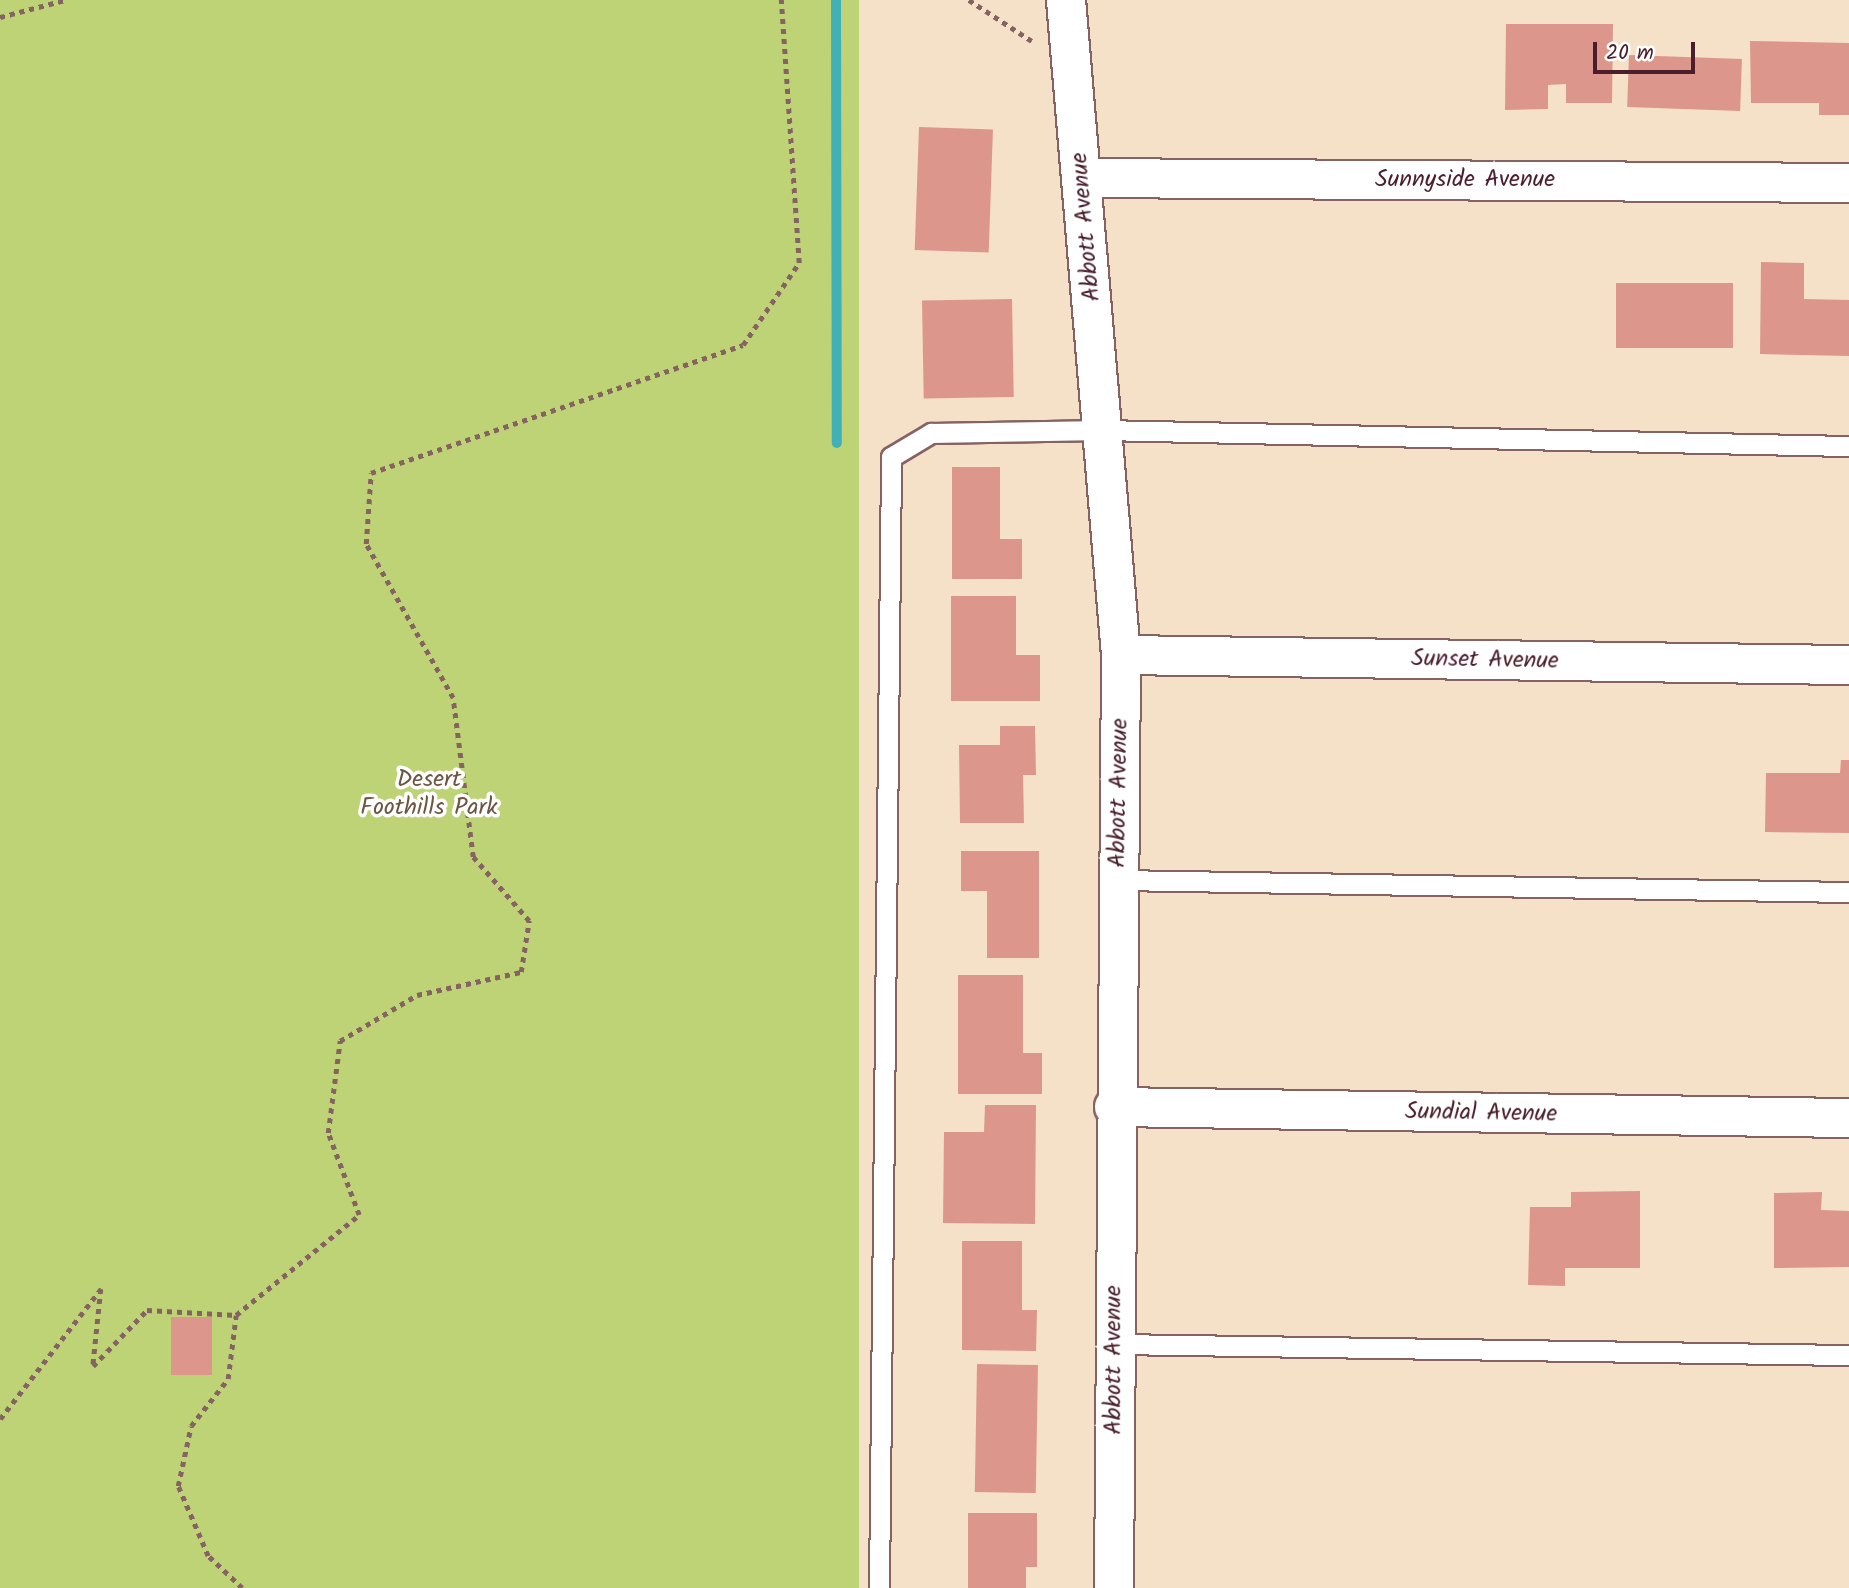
<!DOCTYPE html>
<html>
<head>
<meta charset="utf-8">
<style>
  body { margin:0 }
  #map { position:relative; width:1849px; height:1588px; overflow:hidden; background:#f4e1c7; font-family:Kalam,sans-serif }
  div>[style] { position:absolute }
  .green>* { inset:0; background:#bed376; transform-origin:0 0 }
  .stream>* { height:10px; margin:-5px; padding:0 5px; transform-origin:5px; border-radius:5px; background:#40b0b9 }
  .building>* { inset:0; background:#dd968c; transform-origin:0 0 }
  .path>* { height:4.5px; margin-top:-2.25px; transform-origin:0; background:repeating-linear-gradient(90deg,#866362 0 5px,transparent 0 10px) }
  .roads { filter:drop-shadow(2px 0 #866362) drop-shadow(-2px 0 #866362) drop-shadow(0 2px #866362) drop-shadow(0 -2px #866362) }
  .service>* { height:19px; margin:-9.5px; padding:0 9.5px; transform-origin:9.5px; border-radius:9.5px; background:#fff }
  .minor>* { height:38px; margin:-19px; padding:0 19px; transform-origin:19px; border-radius:19px; background:#fff }
  span { translate:-50% -50%; white-space:nowrap; text-align:center; line-height:1.15; -webkit-text-stroke:7px #fff; paint-order:stroke }
  .street-label { font-size:24px; color:#4a1f2b }
  .park-label { font-size:24px; color:#6d5542 }
  .scale { position:absolute; left:1593px; top:42px; width:102px; height:32px; box-sizing:border-box; border:4px solid #4a1f2b; border-top:0; padding-left:9px; font-size:21px; line-height:24px; white-space:nowrap; color:#4a1f2b; -webkit-text-stroke:5px #fff; paint-order:stroke }
</style>
</head>
<body>
<div id="map">
  <div class="green">
    <div style="left:0;top:0;width:859px;height:1588px"></div>
  </div>
  <div class="stream">
    <div style="left:836px;top:0;width:443px;rotate:89.9deg"></div>
  </div>
  <div class="building">
    <div style="clip-path:polygon(1506px 24px,1613px 24px,1612px 103px,1566px 103px,1566px 84px,1548px 85px,1548px 109px,1505px 110px)"></div>
    <div style="clip-path:polygon(1750px 41px,1849px 43px,1849px 115px,1819px 115px,1819px 103px,1751px 103px)"></div>
    <div style="left:1629px;top:55px;width:113px;height:52px;rotate:2deg"></div>
    <div style="left:919px;top:127px;width:74px;height:123px;rotate:2deg"></div>
    <div style="clip-path:polygon(1761px 262px,1804px 263px,1804px 299px,1849px 300px,1849px 356px,1760px 354px)"></div>
    <div style="left:1616px;top:283px;width:117px;height:65px"></div>
    <div style="left:1012px;top:299px;width:98px;height:90px;rotate:89deg"></div>
    <div style="clip-path:polygon(952px 467px,1000px 467px,1000px 539px,1022px 539px,1022px 579px,952px 579px)"></div>
    <div style="clip-path:polygon(951px 596px,1016px 596px,1016px 655px,1040px 655px,1040px 701px,951px 701px)"></div>
    <div style="clip-path:polygon(1000px 726px,1035px 726px,1036px 775px,1023px 775px,1024px 823px,960px 823px,959px 745px,1000px 745px)"></div>
    <div style="clip-path:polygon(1841px 760px,1849px 760px,1849px 833px,1765px 832px,1766px 773px,1840px 773px)"></div>
    <div style="clip-path:polygon(961px 851px,1039px 851px,1039px 958px,987px 958px,987px 891px,961px 891px)"></div>
    <div style="clip-path:polygon(958px 975px,1023px 975px,1023px 1053px,1042px 1053px,1042px 1094px,958px 1094px)"></div>
    <div style="clip-path:polygon(985px 1105px,1036px 1105px,1035px 1224px,943px 1223px,944px 1132px,984px 1132px)"></div>
    <div style="clip-path:polygon(1640px 1191px,1640px 1268px,1565px 1268px,1565px 1286px,1528px 1285px,1530px 1207px,1571px 1207px,1571px 1192px)"></div>
    <div style="clip-path:polygon(1822px 1192px,1821px 1210px,1849px 1211px,1849px 1267px,1774px 1268px,1774px 1193px)"></div>
    <div style="clip-path:polygon(962px 1241px,1022px 1241px,1022px 1310px,1037px 1310px,1036px 1351px,962px 1350px)"></div>
    <div style="left:171px;top:1317px;width:41px;height:58px"></div>
    <div style="left:977px;top:1364px;width:61px;height:128px;rotate:1deg"></div>
    <div style="clip-path:polygon(968px 1513px,1037px 1513px,1037px 1567px,1026px 1567px,1026px 1588px,968px 1588px)"></div>
  </div>
  <div class="path">
    <div style="left:969px;top:0;width:75px;rotate:33.1deg"></div>
    <div style="left:0;top:17px;width:67px;rotate:-14.7deg"></div>
    <div style="left:0;top:1419px;width:165px;rotate:-52.2deg"></div>
    <div style="left:101px;top:1289px;width:77px;rotate:95.9deg"></div>
    <div style="left:93px;top:1366px;width:78px;rotate:-46deg"></div>
    <div style="left:147px;top:1310px;width:89px;rotate:3.2deg"></div>
    <div style="left:242px;top:1588px;width:47px;rotate:-136.7deg"></div>
    <div style="left:208px;top:1556px;width:76px;rotate:-113.2deg"></div>
    <div style="left:178px;top:1486px;width:61px;rotate:-77.8deg"></div>
    <div style="left:191px;top:1426px;width:60px;rotate:-51.8deg"></div>
    <div style="left:228px;top:1379px;width:64px;rotate:-82.9deg"></div>
    <div style="left:236px;top:1315px;width:159px;rotate:-39.1deg"></div>
    <div style="left:359px;top:1215px;width:88px;rotate:-110.7deg"></div>
    <div style="left:328px;top:1133px;width:93px;rotate:-82.6deg"></div>
    <div style="left:340px;top:1041px;width:90px;rotate:-30.9deg"></div>
    <div style="left:417px;top:995px;width:107px;rotate:-12.5deg"></div>
    <div style="left:521px;top:972px;width:52px;rotate:-81.1deg"></div>
    <div style="left:529px;top:921px;width:85px;rotate:-131.2deg"></div>
    <div style="left:473px;top:857px;width:160px;rotate:-97.2deg"></div>
    <div style="left:453px;top:698px;width:177px;rotate:-119.5deg"></div>
    <div style="left:366px;top:544px;width:71px;rotate:-86deg"></div>
    <div style="left:371px;top:473px;width:393px;rotate:-19deg"></div>
    <div style="left:743px;top:345px;width:99px;rotate:-55.7deg"></div>
    <div style="left:799px;top:263px;width:264px;rotate:-93.9deg"></div>
  </div>
  <div class="roads">
    <div class="service">
      <div style="left:1117px;top:880px;width:732px;rotate:0.94deg"></div>
      <div style="left:1114px;top:1344px;width:735px;rotate:0.86deg"></div>
      <div style="left:879px;top:1588px;width:1131px;rotate:-89.39deg"></div>
      <div style="left:891px;top:457px;width:47px;rotate:-31deg"></div>
      <div style="left:931px;top:433px;width:171px;rotate:-1deg"></div>
      <div style="left:1102px;top:430px;width:747px;rotate:1.23deg"></div>
    </div>
    <div class="minor">
      <div style="left:1066px;top:0;width:657px;rotate:85.2deg"></div>
      <div style="left:1121px;top:655px;width:933px;rotate:90.43deg"></div>
      <div style="left:1082px;top:178px;width:767px;rotate:0.37deg"></div>
      <div style="left:1121px;top:655px;width:728px;rotate:0.79deg"></div>
      <div style="left:1114px;top:1107px;width:735px;rotate:0.86deg"></div>
    </div>
  </div>
  <div class="street-label">
    <span style="left:1465px;top:180px">Sunnyside Avenue</span>
    <span style="left:1086px;top:227px;rotate:-95deg">Abbott Avenue</span>
    <span style="left:1485px;top:660px;rotate:1deg">Sunset Avenue</span>
    <span style="left:1119px;top:793px;rotate:-89deg">Abbott Avenue</span>
    <span style="left:1481px;top:1113px;rotate:1deg">Sundial Avenue</span>
    <span style="left:1114px;top:1360px;rotate:-90deg">Abbott Avenue</span>
  </div>
  <div class="park-label">
    <span style="left:429px;top:794px">Desert<br>Foothills Park</span>
  </div>
  <div class="scale">20 m</div>
</div>
</body>
</html>
